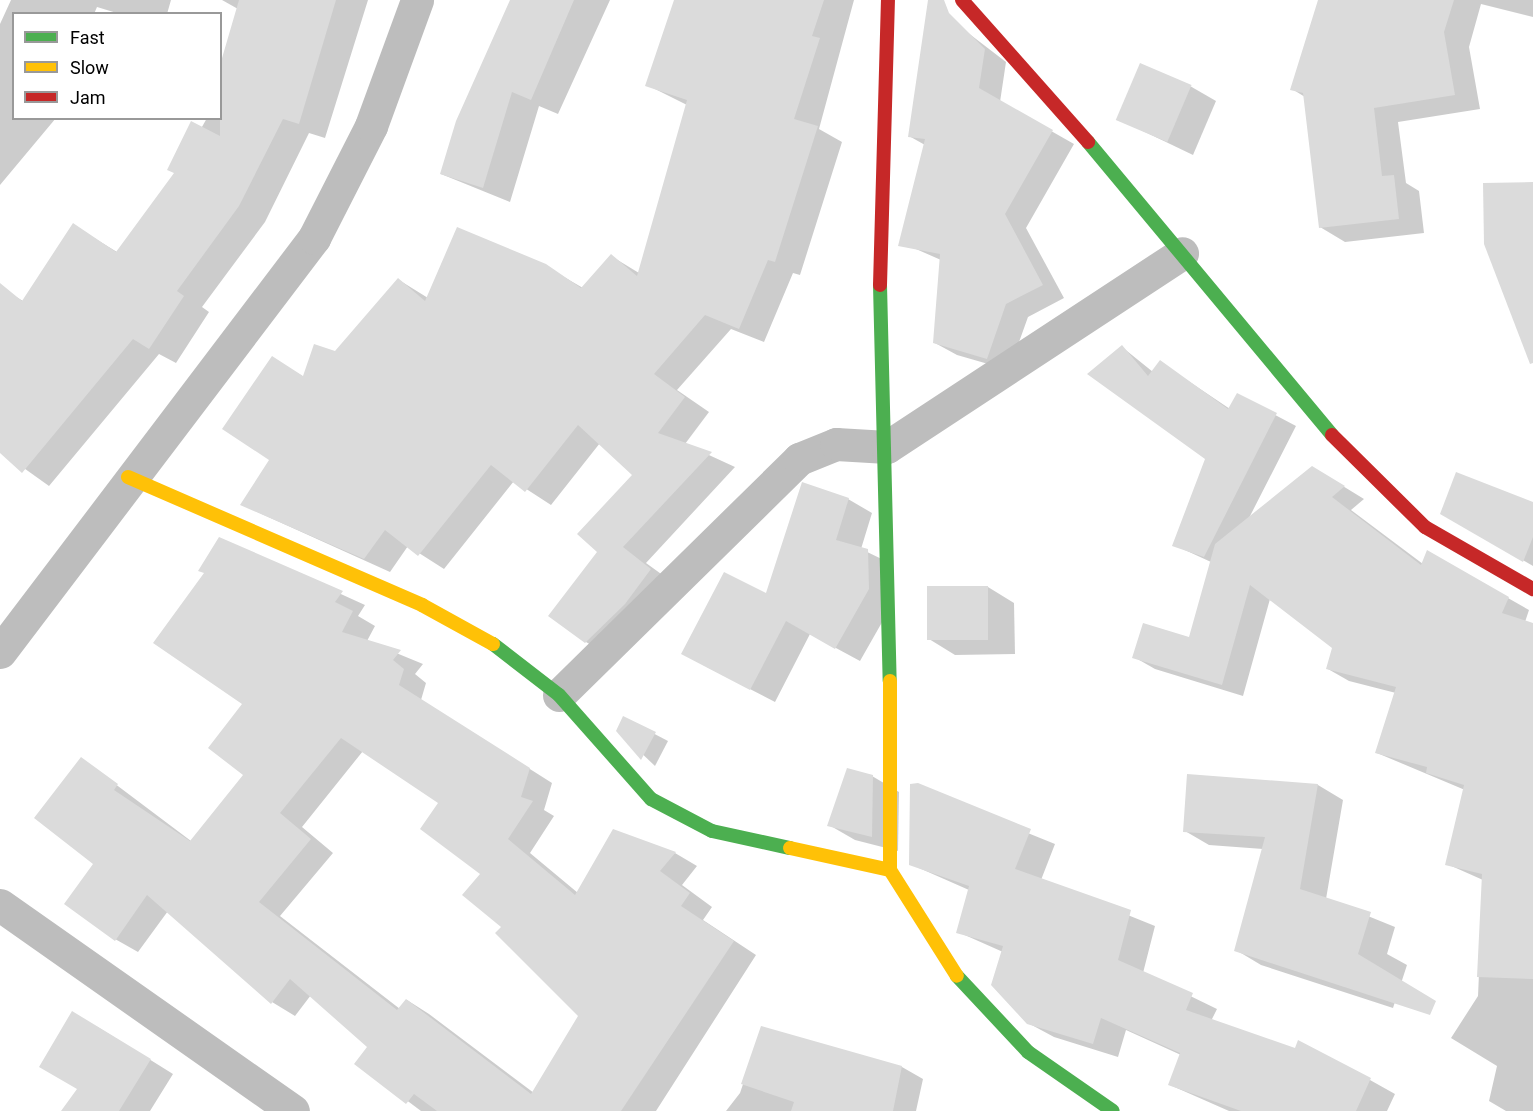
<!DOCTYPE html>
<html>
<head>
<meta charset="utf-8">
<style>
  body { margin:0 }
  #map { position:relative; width:1533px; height:1111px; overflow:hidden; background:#fff; font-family:Roboto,sans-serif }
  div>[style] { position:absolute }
  .shadow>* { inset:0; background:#0003 }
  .building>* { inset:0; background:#dbdbdb; transform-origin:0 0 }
  .street>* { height:33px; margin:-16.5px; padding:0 16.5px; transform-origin:16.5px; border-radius:16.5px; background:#bdbdbd }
  .fast>* { height:14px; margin:-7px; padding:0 7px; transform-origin:7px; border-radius:7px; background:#4caf50 }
  .slow>* { height:14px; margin:-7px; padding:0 7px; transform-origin:7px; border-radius:7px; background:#ffc107 }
  .jam>* { height:14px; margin:-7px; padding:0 7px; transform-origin:7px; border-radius:7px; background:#c62828 }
  span { translate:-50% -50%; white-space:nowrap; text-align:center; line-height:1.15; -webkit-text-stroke:4.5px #fff; paint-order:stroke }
  .legend { position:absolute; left:12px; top:12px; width:210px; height:108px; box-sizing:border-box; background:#fff; border:2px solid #999; margin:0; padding:8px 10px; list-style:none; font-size:18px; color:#000 }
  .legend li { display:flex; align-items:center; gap:12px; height:30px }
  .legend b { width:30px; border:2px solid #999 }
</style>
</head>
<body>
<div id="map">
  <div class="shadow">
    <div style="clip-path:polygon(11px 0,171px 0,167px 14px,120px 14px,97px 7px,94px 14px,14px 14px,14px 118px,56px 118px,0 185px,0 24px)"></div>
    <div style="clip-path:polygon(222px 0,368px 0,325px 138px,309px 133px,265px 222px,202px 307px,209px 312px,176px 363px,159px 354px,49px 486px,0 451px,0 312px,13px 295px,23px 301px,73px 225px,117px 252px,176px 173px,207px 118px,220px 118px,238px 9px)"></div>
    <div style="clip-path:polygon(512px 0,610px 0,558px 114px,539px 106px,510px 202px,441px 174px)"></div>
    <div style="clip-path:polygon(718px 0,854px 0,819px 129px,842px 142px,800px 275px,793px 273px,764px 342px,731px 329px,677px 390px,709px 412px,685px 444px,735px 467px,646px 563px,675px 584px,610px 656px,586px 642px,599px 552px,634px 475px,600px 443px,551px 505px,514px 481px,444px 569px,408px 546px,390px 572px,242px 505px,271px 459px,272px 358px,304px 377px,336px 352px,399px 280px,428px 298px,545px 266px,583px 288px,611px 256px,639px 273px,687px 105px,647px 85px)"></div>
    <div style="clip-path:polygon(1320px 0,1533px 0,1533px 17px,1481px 4px,1469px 47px,1480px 109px,1398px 122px,1406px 183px,1419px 191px,1424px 233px,1345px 242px,1320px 227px,1305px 97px,1292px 89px)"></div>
    <div style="clip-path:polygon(963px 29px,1006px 62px,1000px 102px,1074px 144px,1026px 228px,1064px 298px,1028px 317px,1009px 370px,957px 355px,935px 343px,941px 260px,900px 242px,925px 145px,909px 136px)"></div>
    <div style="clip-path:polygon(1190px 86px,1216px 101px,1193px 155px,1118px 119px)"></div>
    <div style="clip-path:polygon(1122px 347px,1153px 372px,1160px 362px,1230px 409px,1237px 395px,1296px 426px,1249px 518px,1333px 480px,1364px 499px,1351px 510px,1423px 564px,1427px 552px,1529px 610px,1525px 622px,1533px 625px,1533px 1111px,1506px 1111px,1489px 1101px,1497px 1066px,1451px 1038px,1478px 996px,1483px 880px,1447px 864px,1465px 790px,1377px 753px,1396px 693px,1349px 681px,1328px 669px,1334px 647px,1270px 599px,1243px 696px,1155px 669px,1134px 657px,1190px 639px,1211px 562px,1174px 545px,1207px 459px)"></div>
    <div style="clip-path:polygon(848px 499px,872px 513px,861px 549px,892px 564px,893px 603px,860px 661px,810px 634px,775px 702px,707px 667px)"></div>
    <div style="clip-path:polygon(1533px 503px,1533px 566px,1442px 513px)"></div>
    <div style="clip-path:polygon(evenodd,220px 539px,365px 605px,358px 616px,375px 626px,367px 641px,423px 664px,415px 674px,426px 683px,421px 700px,552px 783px,544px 810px,554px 816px,530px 853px,578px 893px,675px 853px,697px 866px,682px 885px,712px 907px,703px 920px,756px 955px,656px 1111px,421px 1111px,357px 1063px,370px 1047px,311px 995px,295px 1016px,272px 1002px,168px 911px,138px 952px,115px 939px,95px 863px,82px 759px,191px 841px,245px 774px,244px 704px,206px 573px,220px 539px,363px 751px,440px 802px,482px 874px,503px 927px,580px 1016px,534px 1093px,429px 1014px,407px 1000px,400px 1009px,280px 916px,333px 853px,302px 827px,363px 751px)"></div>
    <div style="clip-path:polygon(988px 587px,1014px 603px,1015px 654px,955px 655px,929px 639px)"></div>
    <div style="clip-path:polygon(624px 718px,668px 741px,655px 766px,617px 730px)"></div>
    <div style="clip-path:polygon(1189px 775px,1318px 785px,1343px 800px,1326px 899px,1395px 927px,1387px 954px,1407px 965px,1393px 1008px,1261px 965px,1236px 950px,1263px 849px,1209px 845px,1185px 831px)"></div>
    <div style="clip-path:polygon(872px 776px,899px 792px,898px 851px,855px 840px,829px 825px)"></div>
    <div style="clip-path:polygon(912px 786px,1055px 844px,1041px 880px,1155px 926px,1143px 973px,1217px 1009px,1211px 1021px,1295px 1050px,1299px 1042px,1370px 1080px,1395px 1094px,1387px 1111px,1229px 1111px,1170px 1085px,1181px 1055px,1126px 1030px,1118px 1057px,1054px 1037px,1028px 1023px,1003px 952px,958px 932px,969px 890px,910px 864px)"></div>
    <div style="clip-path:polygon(96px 1026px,173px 1074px,150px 1111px,63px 1111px,79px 1088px)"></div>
    <div style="clip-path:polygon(762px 1028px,902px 1067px,923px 1079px,916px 1111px,726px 1111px,740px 1093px)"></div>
  </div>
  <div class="building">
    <div style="clip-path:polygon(239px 0,336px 0,299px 124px,283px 119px,239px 206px,177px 291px,184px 296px,149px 349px,133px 339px,22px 473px,0 453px,0 283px,22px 301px,73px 223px,116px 252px,174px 173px,167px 170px,191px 121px,220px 136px,220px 65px)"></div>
    <div style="clip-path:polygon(510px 0,574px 0,531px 100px,512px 92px,483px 188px,440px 174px,456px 121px)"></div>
    <div style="clip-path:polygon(674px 0,824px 0,812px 36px,820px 38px,794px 119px,818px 126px,775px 262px,768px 260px,739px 329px,705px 315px,654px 374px,685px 397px,658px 433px,712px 452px,623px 547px,651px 569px,625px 604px,585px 643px,548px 616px,597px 552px,577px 534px,632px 475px,578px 425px,525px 492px,491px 465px,418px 556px,385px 530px,364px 559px,240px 505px,269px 460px,222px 429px,272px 356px,303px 376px,314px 344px,335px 351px,398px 278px,425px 301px,457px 227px,546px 264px,581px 288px,611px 254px,637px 276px,687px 100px,645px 86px)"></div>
    <div style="clip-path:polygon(928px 0,944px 0,949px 13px,985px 49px,979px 88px,1053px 130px,1005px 214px,1043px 285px,1006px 304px,987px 359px,933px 343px,940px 254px,898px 246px,925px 139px,908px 137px)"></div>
    <div style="clip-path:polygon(1318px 0,1454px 0,1444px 32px,1455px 95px,1374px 108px,1382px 176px,1394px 175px,1399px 219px,1319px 228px,1303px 93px,1290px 90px)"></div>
    <div style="left:1140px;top:63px;width:56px;height:62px;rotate:23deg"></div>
    <div style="clip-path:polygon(1533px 182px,1533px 363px,1530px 364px,1484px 244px,1483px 183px)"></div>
    <div style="clip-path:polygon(1122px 345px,1148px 376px,1160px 360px,1228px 409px,1237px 393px,1277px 413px,1204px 557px,1172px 546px,1205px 459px,1087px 374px)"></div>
    <div style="clip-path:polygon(1312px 466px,1345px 486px,1332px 497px,1421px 565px,1427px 550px,1509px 597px,1502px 613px,1533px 623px,1533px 979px,1477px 977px,1482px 874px,1445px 865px,1464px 785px,1426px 773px,1427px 767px,1375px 753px,1396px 687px,1326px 669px,1332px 648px,1250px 585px,1222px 685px,1132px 658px,1143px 623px,1189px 637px,1215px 544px)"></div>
    <div style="clip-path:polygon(1456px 472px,1533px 502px,1533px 537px,1523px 562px,1440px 514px)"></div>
    <div style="clip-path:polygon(802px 482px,849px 498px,836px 540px,868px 549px,869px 589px,835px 649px,786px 621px,750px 690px,681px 654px,724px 572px,766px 593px)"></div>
    <div style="clip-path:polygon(evenodd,219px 537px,343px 591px,335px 602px,353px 611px,342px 632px,401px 650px,393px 660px,404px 669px,399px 685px,530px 768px,521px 797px,533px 801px,508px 839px,575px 895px,613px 829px,676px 852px,660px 871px,690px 893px,681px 906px,734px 941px,621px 1111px,437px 1111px,414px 1094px,406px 1104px,354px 1064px,367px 1047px,290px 979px,271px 1004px,147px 895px,115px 941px,64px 904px,93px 864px,34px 818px,81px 757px,118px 784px,114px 790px,190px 841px,243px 775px,208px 748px,242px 704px,153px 643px,204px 573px,198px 571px,219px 537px,341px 738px,438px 803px,420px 829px,480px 874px,462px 895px,501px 927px,495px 933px,578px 1016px,531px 1094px,406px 999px,397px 1010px,259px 902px,311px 839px,280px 813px,341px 738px)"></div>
    <div style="left:927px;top:586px;width:61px;height:54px"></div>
    <div style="clip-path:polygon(623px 716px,656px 732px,641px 760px,616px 731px)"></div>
    <div style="clip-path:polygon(847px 768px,873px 775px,872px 837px,827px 826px)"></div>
    <div style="clip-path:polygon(1187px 774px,1318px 784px,1300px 889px,1371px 912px,1358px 954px,1436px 1001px,1430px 1015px,1234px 951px,1265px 837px,1183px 832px)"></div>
    <div style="clip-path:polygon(918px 783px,1031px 829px,1015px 869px,1131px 910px,1118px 960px,1193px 993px,1186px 1010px,1295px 1048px,1298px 1040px,1371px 1078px,1356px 1111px,1241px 1111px,1168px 1085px,1180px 1053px,1101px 1018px,1093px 1044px,1027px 1024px,991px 985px,1003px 946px,956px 933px,969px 886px,909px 865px,910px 784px)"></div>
    <div style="clip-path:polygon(72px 1011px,151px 1059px,119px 1111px,61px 1111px,77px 1089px,39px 1067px)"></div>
    <div style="clip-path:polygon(761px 1026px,902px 1066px,893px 1111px,791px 1111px,794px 1102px,741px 1084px)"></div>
  </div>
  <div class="street">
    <div style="left:0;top:652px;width:520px;rotate:-52.82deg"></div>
    <div style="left:314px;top:238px;width:126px;rotate:-63deg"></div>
    <div style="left:371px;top:126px;width:134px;rotate:-69.9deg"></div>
    <div style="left:559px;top:695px;width:337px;rotate:-44.5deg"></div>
    <div style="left:799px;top:459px;width:40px;rotate:-22deg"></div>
    <div style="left:836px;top:444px;width:51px;rotate:3.4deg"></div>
    <div style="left:887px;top:447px;width:353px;rotate:-33.3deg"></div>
    <div style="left:0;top:905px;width:358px;rotate:35.1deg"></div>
  </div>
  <div class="fast">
    <div style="left:1088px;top:142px;width:381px;rotate:50.2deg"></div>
    <div style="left:880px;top:285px;width:396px;rotate:88.6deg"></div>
    <div style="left:493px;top:644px;width:83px;rotate:37.7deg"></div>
    <div style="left:559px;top:695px;width:139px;rotate:48.5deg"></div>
    <div style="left:651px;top:799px;width:69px;rotate:27.7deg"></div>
    <div style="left:712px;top:831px;width:80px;rotate:12.3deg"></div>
    <div style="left:957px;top:976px;width:104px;rotate:46.9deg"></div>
    <div style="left:1028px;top:1052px;width:103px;rotate:34.8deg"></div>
  </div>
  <div class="slow">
    <div style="left:128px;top:477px;width:321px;rotate:23.5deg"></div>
    <div style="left:422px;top:605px;width:81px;rotate:28.8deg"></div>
    <div style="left:890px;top:681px;width:189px;rotate:90deg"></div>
    <div style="left:890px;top:870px;width:125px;rotate:57.7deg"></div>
    <div style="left:790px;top:848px;width:102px;rotate:12.4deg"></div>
  </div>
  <div class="jam">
    <div style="left:962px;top:0;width:190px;rotate:48.4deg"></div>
    <div style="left:880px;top:285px;width:285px;rotate:-88.4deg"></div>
    <div style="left:1332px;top:435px;width:131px;rotate:44.7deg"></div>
    <div style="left:1425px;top:527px;width:125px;rotate:29.9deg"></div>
  </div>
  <ul class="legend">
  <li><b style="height:8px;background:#4caf50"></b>Fast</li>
  <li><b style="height:8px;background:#ffc107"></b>Slow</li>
  <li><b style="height:8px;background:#c62828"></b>Jam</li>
  </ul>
</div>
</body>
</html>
